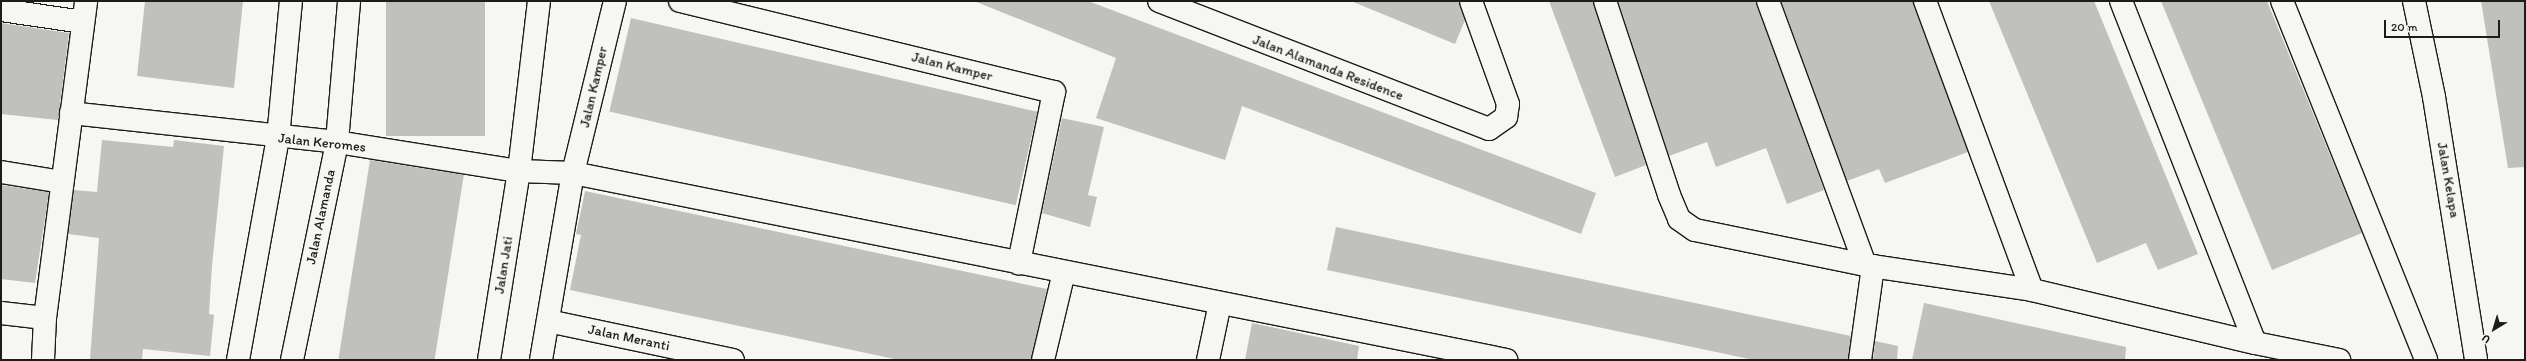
<!DOCTYPE html>
<html>
<head>
<meta charset="utf-8">
<style>
  body { margin:0 }
  #map { position:relative; width:2526px; height:361px; overflow:hidden; background:#f6f6f2; font-family:Itim,sans-serif }
  div>[style] { position:absolute }
  .building>* { inset:0; background:#c0c0bd; transform-origin:0 0 }
  .roads { filter:drop-shadow(1px 0 #1c1c1c) drop-shadow(-1px 0 #1c1c1c) drop-shadow(0 1px #1c1c1c) drop-shadow(0 -1px #1c1c1c) }
  .minor>* { height:22px; margin:-11px; padding:0 11px; transform-origin:11px; border-radius:11px; background:#f6f6f2 }
  span { translate:-50% -50%; white-space:nowrap; text-align:center; line-height:1.15; -webkit-text-stroke:4px #f6f6f2; paint-order:stroke }
  .street-label { font-size:14px; color:#1c1c1c }
  .frame { position:absolute; inset:0; border:2px solid #1c1c1c; pointer-events:none }
  .north { position:absolute; left:2474px; top:309px; width:40px; height:40px; -webkit-text-stroke:3px #f6f6f2; paint-order:stroke; rotate:218deg; font-size:11px; font-weight:700; line-height:16px; text-align:center; color:#1c1c1c }
  .north::after { content:''; display:block; margin:auto; width:14px; height:18px; background:#1c1c1c; clip-path:polygon(50% 0,100% 100%,50% 72%,0 100%) }
  .scale { position:absolute; left:2384px; top:20px; width:116px; height:18px; box-sizing:border-box; border:2px solid #1c1c1c; border-top:0; padding-left:5px; font-size:12px; line-height:14px; white-space:nowrap; color:#1c1c1c; -webkit-text-stroke:3px #f6f6f2; paint-order:stroke }
</style>
</head>
<body>
<div id="map">
  <div class="building">
    <div style="clip-path:polygon(145px 1px,243px 1px,234px 88px,137px 76px)"></div>
    <div style="left:386px;top:1px;width:99px;height:135px"></div>
    <div style="clip-path:polygon(974px 1px,1088px 1px,1596px 193px,1581px 234px,1242px 106px,1225px 160px,1096px 118px,1116px 58px)"></div>
    <div style="clip-path:polygon(1351px 1px,1459px 1px,1465px 20px,1455px 44px)"></div>
    <div style="clip-path:polygon(1549px 1px,1593px 1px,1646px 165px,1615px 177px)"></div>
    <div style="clip-path:polygon(1618px 1px,1756px 1px,1824px 190px,1787px 204px,1766px 148px,1716px 167px,1707px 142px,1669px 156px)"></div>
    <div style="clip-path:polygon(1781px 1px,1913px 1px,1968px 152px,1885px 183px,1879px 169px,1847px 181px)"></div>
    <div style="clip-path:polygon(1989px 1px,2094px 1px,2198px 254px,2158px 270px,2146px 243px,2097px 263px)"></div>
    <div style="clip-path:polygon(2161px 1px,2267px 1px,2362px 233px,2272px 270px)"></div>
    <div style="clip-path:polygon(2481px 1px,2525px 1px,2525px 167px,2508px 168px)"></div>
    <div style="left:631px;top:18px;width:417px;height:96px;rotate:13deg"></div>
    <div style="clip-path:polygon(1px 23px,69px 33px,58px 120px,1px 114px)"></div>
    <div style="clip-path:polygon(1062px 118px,1104px 127px,1088px 195px,1097px 197px,1090px 227px,1042px 213px)"></div>
    <div style="clip-path:polygon(102px 140px,173px 147px,174px 140px,224px 146px,212px 266px,209px 314px,214px 315px,210px 356px,143px 349px,142px 360px,90px 360px,99px 238px,68px 234px,74px 190px,97px 192px)"></div>
    <div style="left:370px;top:160px;width:95px;height:201px;rotate:9deg"></div>
    <div style="clip-path:polygon(1px 185px,49px 192px,35px 283px,1px 279px)"></div>
    <div style="clip-path:polygon(585px 191px,1047px 289px,1031px 360px,899px 360px,570px 290px,581px 235px,576px 234px)"></div>
    <div style="clip-path:polygon(1336px 227px,1851px 336px,1848px 360px,1754px 360px,1327px 270px)"></div>
    <div style="clip-path:polygon(1924px 303px,2126px 347px,2125px 360px,1912px 360px)"></div>
    <div style="clip-path:polygon(1252px 323px,1359px 346px,1357px 360px,1245px 360px)"></div>
    <div style="clip-path:polygon(1875px 341px,1898px 346px,1897px 360px,1873px 360px)"></div>
  </div>
  <div class="roads">
    <div class="minor">
      <div style="left:680px;top:1px;width:385px;rotate:13.7deg"></div>
      <div style="left:1054px;top:92px;width:175px;rotate:101.6deg"></div>
      <div style="left:1159px;top:1px;width:354px;rotate:21.2deg"></div>
      <div style="left:1489px;top:129px;width:21px;rotate:-35deg"></div>
      <div style="left:1506px;top:117px;width:13px;rotate:-81deg"></div>
      <div style="left:1508px;top:104px;width:109px;rotate:-109.8deg"></div>
      <div style="left:1605px;top:1px;width:204px;rotate:71.7deg"></div>
      <div style="left:1669px;top:195px;width:26px;rotate:67deg"></div>
      <div style="left:1679px;top:219px;width:19px;rotate:35deg"></div>
      <div style="left:1695px;top:230px;width:174px;rotate:11.6deg"></div>
      <div style="left:1865px;top:265px;width:169px;rotate:8.5deg"></div>
      <div style="left:2032px;top:290px;width:229px;rotate:13.4deg"></div>
      <div style="left:2255px;top:343px;width:86px;rotate:11.4deg"></div>
      <div style="left:1768px;top:1px;width:281px;rotate:69.8deg"></div>
      <div style="left:1925px;top:1px;width:308px;rotate:69.7deg"></div>
      <div style="left:2121px;top:1px;width:367px;rotate:68.6deg"></div>
      <div style="left:2282px;top:1px;width:387px;rotate:68.1deg"></div>
      <div style="left:2414px;top:1px;width:98px;rotate:78.2deg"></div>
      <div style="left:2434px;top:97px;width:266px;rotate:80.9deg"></div>
      <div style="left:1px;top:10px;width:83px;rotate:8.3deg"></div>
      <div style="left:71px;top:113px;width:268px;rotate:6.2deg"></div>
      <div style="left:337px;top:142px;width:184px;rotate:9.1deg"></div>
      <div style="left:519px;top:171px;width:54px;rotate:2.1deg"></div>
      <div style="left:573px;top:173px;width:952px;rotate:11.33deg"></div>
      <div style="left:1px;top:172px;width:62px;rotate:9.3deg"></div>
      <div style="left:1px;top:313px;width:44px;rotate:6.5deg"></div>
      <div style="left:548px;top:321px;width:189px;rotate:11.9deg"></div>
      <div style="left:43px;top:360px;width:42px;rotate:-87.3deg"></div>
      <div style="left:45px;top:318px;width:320px;rotate:-82.6deg"></div>
      <div style="left:238px;top:360px;width:226px;rotate:-79.8deg"></div>
      <div style="left:278px;top:138px;width:138px;rotate:-84.6deg"></div>
      <div style="left:292px;top:360px;width:223px;rotate:-78.3deg"></div>
      <div style="left:337px;top:142px;width:142px;rotate:-85.1deg"></div>
      <div style="left:489px;top:360px;width:191px;rotate:-81deg"></div>
      <div style="left:519px;top:171px;width:171px;rotate:-83.3deg"></div>
      <div style="left:541px;top:360px;width:190px;rotate:-80.3deg"></div>
      <div style="left:573px;top:173px;width:177px;rotate:-76.3deg"></div>
      <div style="left:1043px;top:360px;width:90px;rotate:-76.6deg"></div>
      <div style="left:1208px;top:360px;width:58px;rotate:-78.1deg"></div>
      <div style="left:1860px;top:360px;width:95px;rotate:-82.1deg"></div>
    </div>
  </div>
  <div class="street-label">
    <span style="left:952px;top:67px;rotate:14deg">Jalan Kamper</span>
    <span style="left:1328px;top:68px;rotate:21deg">Jalan Alamanda Residence</span>
    <span style="left:594px;top:87px;rotate:-77deg">Jalan Kamper</span>
    <span style="left:322px;top:143px;rotate:6deg">Jalan Keromes</span>
    <span style="left:2448px;top:180px;rotate:80deg">Jalan Kelapa</span>
    <span style="left:321px;top:217px;rotate:-78deg">Jalan Alamanda</span>
    <span style="left:504px;top:265px;rotate:-81deg">Jalan Jati</span>
    <span style="left:629px;top:338px;rotate:12deg">Jalan Meranti</span>
  </div>
  <div class="frame"></div>
  <div class="north">U</div>
  <div class="scale">20 m</div>
</div>
</body>
</html>
